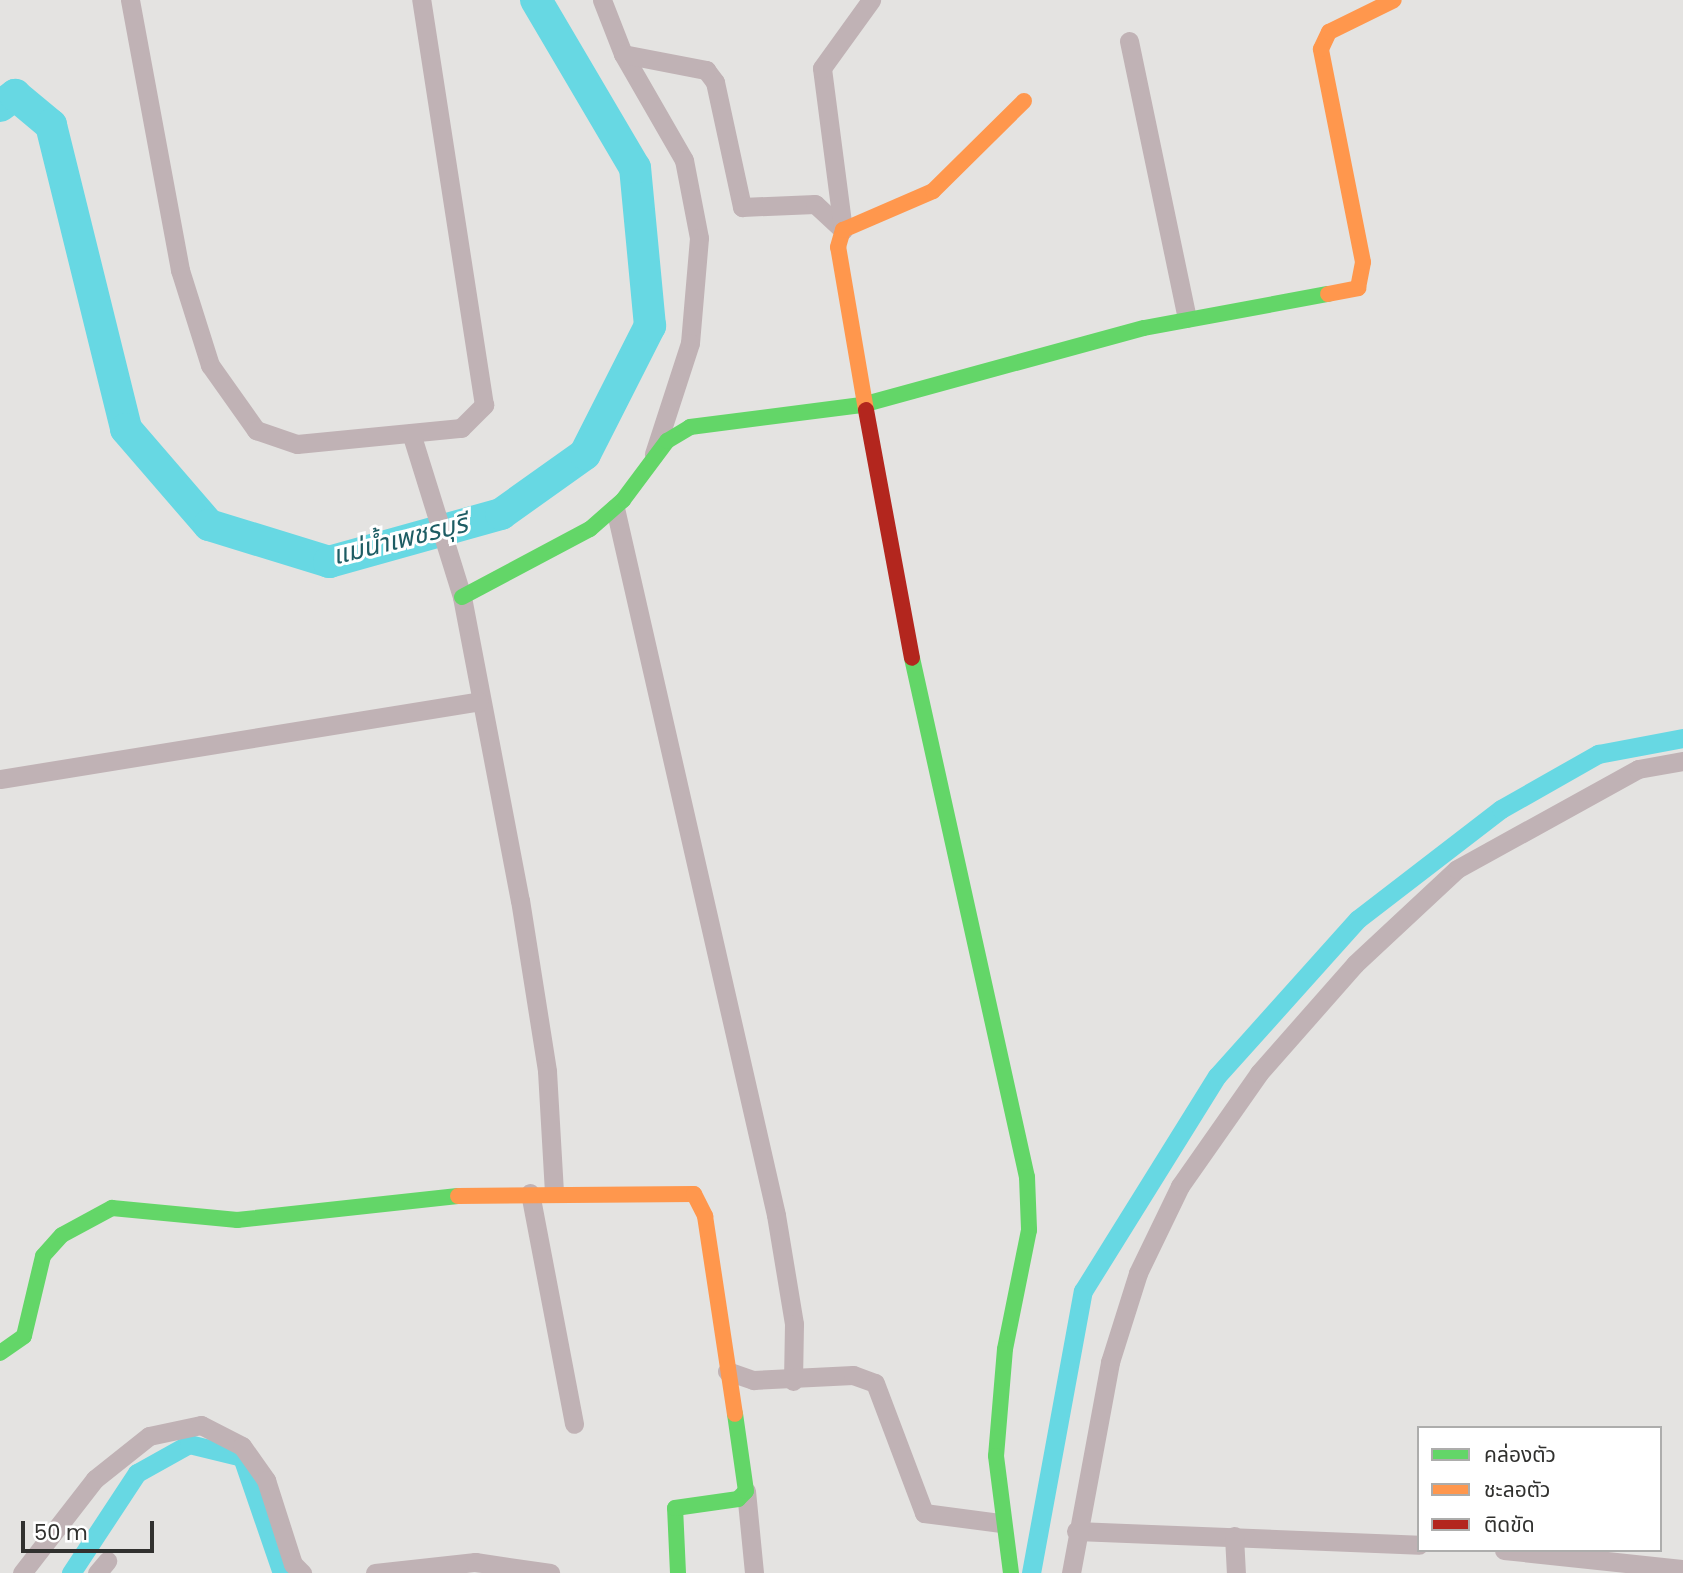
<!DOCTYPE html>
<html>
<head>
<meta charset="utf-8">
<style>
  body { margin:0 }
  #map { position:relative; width:1683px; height:1573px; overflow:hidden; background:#e4e3e1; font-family:Poppins,"Noto Sans Thai",sans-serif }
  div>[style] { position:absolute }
  .canal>* { height:19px; margin:-9.5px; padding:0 9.5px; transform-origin:9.5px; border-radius:9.5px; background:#67d8e3 }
  .river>* { height:32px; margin:-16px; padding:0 16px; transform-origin:16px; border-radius:16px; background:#67d8e3 }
  .street>* { height:19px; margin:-9.5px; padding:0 9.5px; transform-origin:9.5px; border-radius:9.5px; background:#c0b2b5 }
  .fast>* { height:16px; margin:-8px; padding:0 8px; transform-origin:8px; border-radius:8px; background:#63d668 }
  .slow>* { height:16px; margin:-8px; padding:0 8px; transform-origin:8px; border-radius:8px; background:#ff974d }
  .jam>* { height:16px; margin:-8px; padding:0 8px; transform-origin:8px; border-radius:8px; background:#b3261e }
  span { translate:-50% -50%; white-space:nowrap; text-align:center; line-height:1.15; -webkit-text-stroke:6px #fff; paint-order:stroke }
  .water-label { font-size:26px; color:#1e5d64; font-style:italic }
  .legend { position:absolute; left:1417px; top:1426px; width:245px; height:126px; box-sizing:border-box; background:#fff; border:2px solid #adadac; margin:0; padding:9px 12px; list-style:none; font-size:21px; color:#31312f }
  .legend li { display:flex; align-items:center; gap:14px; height:35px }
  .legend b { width:35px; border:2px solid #adadac }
  .scale { position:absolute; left:21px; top:1521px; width:133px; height:32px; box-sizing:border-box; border:4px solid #31312f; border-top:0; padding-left:9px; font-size:21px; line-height:24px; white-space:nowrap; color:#31312f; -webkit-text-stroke:5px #fff; paint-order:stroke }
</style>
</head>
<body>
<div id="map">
  <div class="canal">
    <div style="left:71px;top:1573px;width:120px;rotate:-56.6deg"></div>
    <div style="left:137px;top:1473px;width:60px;rotate:-29.1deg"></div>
    <div style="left:189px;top:1444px;width:55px;rotate:13.8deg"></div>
    <div style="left:242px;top:1457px;width:123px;rotate:71deg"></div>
    <div style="left:1031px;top:1573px;width:287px;rotate:-79.6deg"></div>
    <div style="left:1083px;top:1291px;width:253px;rotate:-58.1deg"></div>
    <div style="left:1217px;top:1076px;width:211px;rotate:-48.1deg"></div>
    <div style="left:1358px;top:919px;width:180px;rotate:-37.6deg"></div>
    <div style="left:1501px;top:809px;width:112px;rotate:-29.6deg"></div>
    <div style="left:1598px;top:754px;width:86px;rotate:-10.7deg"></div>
  </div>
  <div class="river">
    <div style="left:0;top:106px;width:19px;rotate:-36deg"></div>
    <div style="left:15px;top:95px;width:47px;rotate:39.8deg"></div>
    <div style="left:51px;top:125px;width:313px;rotate:76.1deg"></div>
    <div style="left:126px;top:429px;width:127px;rotate:49.2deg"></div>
    <div style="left:209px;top:525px;width:126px;rotate:17.1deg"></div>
    <div style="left:329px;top:562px;width:179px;rotate:-15.6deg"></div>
    <div style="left:501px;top:514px;width:103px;rotate:-35.5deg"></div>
    <div style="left:585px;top:454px;width:144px;rotate:-63.1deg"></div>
    <div style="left:650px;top:326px;width:159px;rotate:-95.4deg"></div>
    <div style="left:635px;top:168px;width:195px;rotate:-120.5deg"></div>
  </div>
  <div class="street">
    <div style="left:130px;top:0;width:275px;rotate:79.5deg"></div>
    <div style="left:180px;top:270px;width:100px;rotate:72.5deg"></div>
    <div style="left:210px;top:365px;width:80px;rotate:54.7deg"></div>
    <div style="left:256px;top:430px;width:43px;rotate:18.9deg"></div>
    <div style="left:297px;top:444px;width:165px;rotate:-5.6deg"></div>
    <div style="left:461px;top:428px;width:33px;rotate:-45deg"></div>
    <div style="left:484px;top:405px;width:410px;rotate:-98.8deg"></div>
    <div style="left:602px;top:0;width:58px;rotate:68.7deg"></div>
    <div style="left:623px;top:54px;width:122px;rotate:60.1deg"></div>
    <div style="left:684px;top:160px;width:79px;rotate:79.1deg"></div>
    <div style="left:699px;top:238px;width:105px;rotate:94.9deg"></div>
    <div style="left:690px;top:343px;width:117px;rotate:108deg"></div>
    <div style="left:1129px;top:41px;width:283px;rotate:78.2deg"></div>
    <div style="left:623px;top:54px;width:85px;rotate:10.9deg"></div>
    <div style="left:706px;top:70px;width:15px;rotate:53deg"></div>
    <div style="left:715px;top:82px;width:128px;rotate:77.8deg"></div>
    <div style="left:742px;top:207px;width:73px;rotate:-2.4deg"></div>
    <div style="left:815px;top:204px;width:38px;rotate:43deg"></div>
    <div style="left:843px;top:230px;width:163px;rotate:-97.4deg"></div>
    <div style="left:822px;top:68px;width:84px;rotate:-54.2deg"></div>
    <div style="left:411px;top:433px;width:172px;rotate:72.7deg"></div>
    <div style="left:462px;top:597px;width:309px;rotate:79.2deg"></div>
    <div style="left:520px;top:900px;width:173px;rotate:81deg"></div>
    <div style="left:547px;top:1071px;width:121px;rotate:86.7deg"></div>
    <div style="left:615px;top:508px;width:725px;rotate:77.17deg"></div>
    <div style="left:776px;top:1215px;width:110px;rotate:80.6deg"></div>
    <div style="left:794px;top:1324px;width:57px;rotate:91deg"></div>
    <div style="left:0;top:779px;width:485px;rotate:-9.2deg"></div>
    <div style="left:530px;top:1193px;width:235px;rotate:79.2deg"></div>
    <div style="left:727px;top:1371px;width:28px;rotate:19deg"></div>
    <div style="left:753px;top:1380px;width:100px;rotate:-2.9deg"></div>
    <div style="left:853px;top:1375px;width:23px;rotate:20deg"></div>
    <div style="left:875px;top:1383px;width:139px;rotate:69.3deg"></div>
    <div style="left:924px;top:1513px;width:78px;rotate:7.4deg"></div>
    <div style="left:746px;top:1491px;width:82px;rotate:84.4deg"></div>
    <div style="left:1076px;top:1531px;width:343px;rotate:2.3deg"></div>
    <div style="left:1234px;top:1536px;width:37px;rotate:87deg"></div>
    <div style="left:1504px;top:1550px;width:180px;rotate:6.1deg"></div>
    <div style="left:22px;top:1573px;width:119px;rotate:-52.2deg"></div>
    <div style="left:95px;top:1479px;width:69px;rotate:-38.5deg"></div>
    <div style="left:149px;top:1436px;width:53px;rotate:-11.9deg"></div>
    <div style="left:201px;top:1425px;width:46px;rotate:27.1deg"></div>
    <div style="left:242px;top:1446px;width:42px;rotate:54.8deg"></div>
    <div style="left:266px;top:1480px;width:88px;rotate:72.2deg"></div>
    <div style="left:293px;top:1564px;width:13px;rotate:45deg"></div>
    <div style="left:97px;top:1573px;width:16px;rotate:-50deg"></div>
    <div style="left:375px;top:1573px;width:101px;rotate:-6.3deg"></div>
    <div style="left:475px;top:1562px;width:76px;rotate:8.3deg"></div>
    <div style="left:1071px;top:1573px;width:215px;rotate:-79.5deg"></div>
    <div style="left:1110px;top:1362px;width:93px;rotate:-72.5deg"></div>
    <div style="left:1138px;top:1273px;width:97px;rotate:-64.2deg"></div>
    <div style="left:1180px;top:1186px;width:138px;rotate:-55deg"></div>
    <div style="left:1259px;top:1073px;width:145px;rotate:-48.6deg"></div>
    <div style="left:1355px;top:964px;width:139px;rotate:-43deg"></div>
    <div style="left:1457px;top:869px;width:207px;rotate:-28.9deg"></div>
    <div style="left:1638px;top:769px;width:46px;rotate:-10.1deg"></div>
  </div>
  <div class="fast">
    <div style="left:462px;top:597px;width:145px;rotate:-28deg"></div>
    <div style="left:590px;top:529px;width:44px;rotate:-41.3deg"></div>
    <div style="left:623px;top:500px;width:74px;rotate:-53.3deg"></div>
    <div style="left:667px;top:441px;width:27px;rotate:-31deg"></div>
    <div style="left:690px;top:427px;width:173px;rotate:-7.3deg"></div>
    <div style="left:862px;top:405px;width:292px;rotate:-15.3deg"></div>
    <div style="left:1144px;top:328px;width:187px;rotate:-10.5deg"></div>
    <div style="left:912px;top:658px;width:532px;rotate:77.51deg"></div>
    <div style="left:1027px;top:1177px;width:53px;rotate:87.8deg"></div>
    <div style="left:1029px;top:1230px;width:121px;rotate:101.4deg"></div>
    <div style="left:1005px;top:1349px;width:107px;rotate:94.8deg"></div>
    <div style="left:996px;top:1456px;width:118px;rotate:82.7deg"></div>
    <div style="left:0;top:1353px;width:29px;rotate:-35deg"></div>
    <div style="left:24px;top:1336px;width:82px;rotate:-76.6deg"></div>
    <div style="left:43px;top:1256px;width:28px;rotate:-48deg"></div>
    <div style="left:62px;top:1235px;width:57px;rotate:-28.4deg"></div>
    <div style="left:112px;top:1208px;width:126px;rotate:5.5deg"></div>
    <div style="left:237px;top:1220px;width:222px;rotate:-6.2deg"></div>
    <div style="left:678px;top:1573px;width:65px;rotate:-92.6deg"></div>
    <div style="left:675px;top:1508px;width:64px;rotate:-8.1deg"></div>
    <div style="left:738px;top:1499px;width:11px;rotate:-45deg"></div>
    <div style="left:746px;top:1491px;width:78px;rotate:-98.1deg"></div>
  </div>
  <div class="slow">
    <div style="left:1328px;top:294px;width:31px;rotate:-11deg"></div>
    <div style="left:1358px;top:288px;width:26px;rotate:-79deg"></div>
    <div style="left:1363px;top:262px;width:217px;rotate:-101.2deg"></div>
    <div style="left:1321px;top:49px;width:19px;rotate:-65deg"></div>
    <div style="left:1329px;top:32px;width:72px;rotate:-26.2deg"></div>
    <div style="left:866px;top:410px;width:165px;rotate:-99.7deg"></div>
    <div style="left:838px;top:247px;width:18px;rotate:-74deg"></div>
    <div style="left:843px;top:230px;width:98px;rotate:-23.4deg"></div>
    <div style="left:933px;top:191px;width:128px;rotate:-44.7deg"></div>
    <div style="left:458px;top:1196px;width:236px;rotate:-0.5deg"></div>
    <div style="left:694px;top:1194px;width:25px;rotate:63deg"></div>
    <div style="left:705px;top:1216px;width:200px;rotate:81.4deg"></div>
  </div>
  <div class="jam">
    <div style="left:866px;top:410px;width:252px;rotate:79.5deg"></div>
  </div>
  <div class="water-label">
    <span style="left:400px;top:540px;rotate:-14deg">แม่น้ำเพชรบุรี</span>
  </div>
  <ul class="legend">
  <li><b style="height:9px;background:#63d668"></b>คล่องตัว</li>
  <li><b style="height:9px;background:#ff974d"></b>ชะลอตัว</li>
  <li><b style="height:9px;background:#b3261e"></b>ติดขัด</li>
  </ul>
  <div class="scale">50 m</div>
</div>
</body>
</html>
